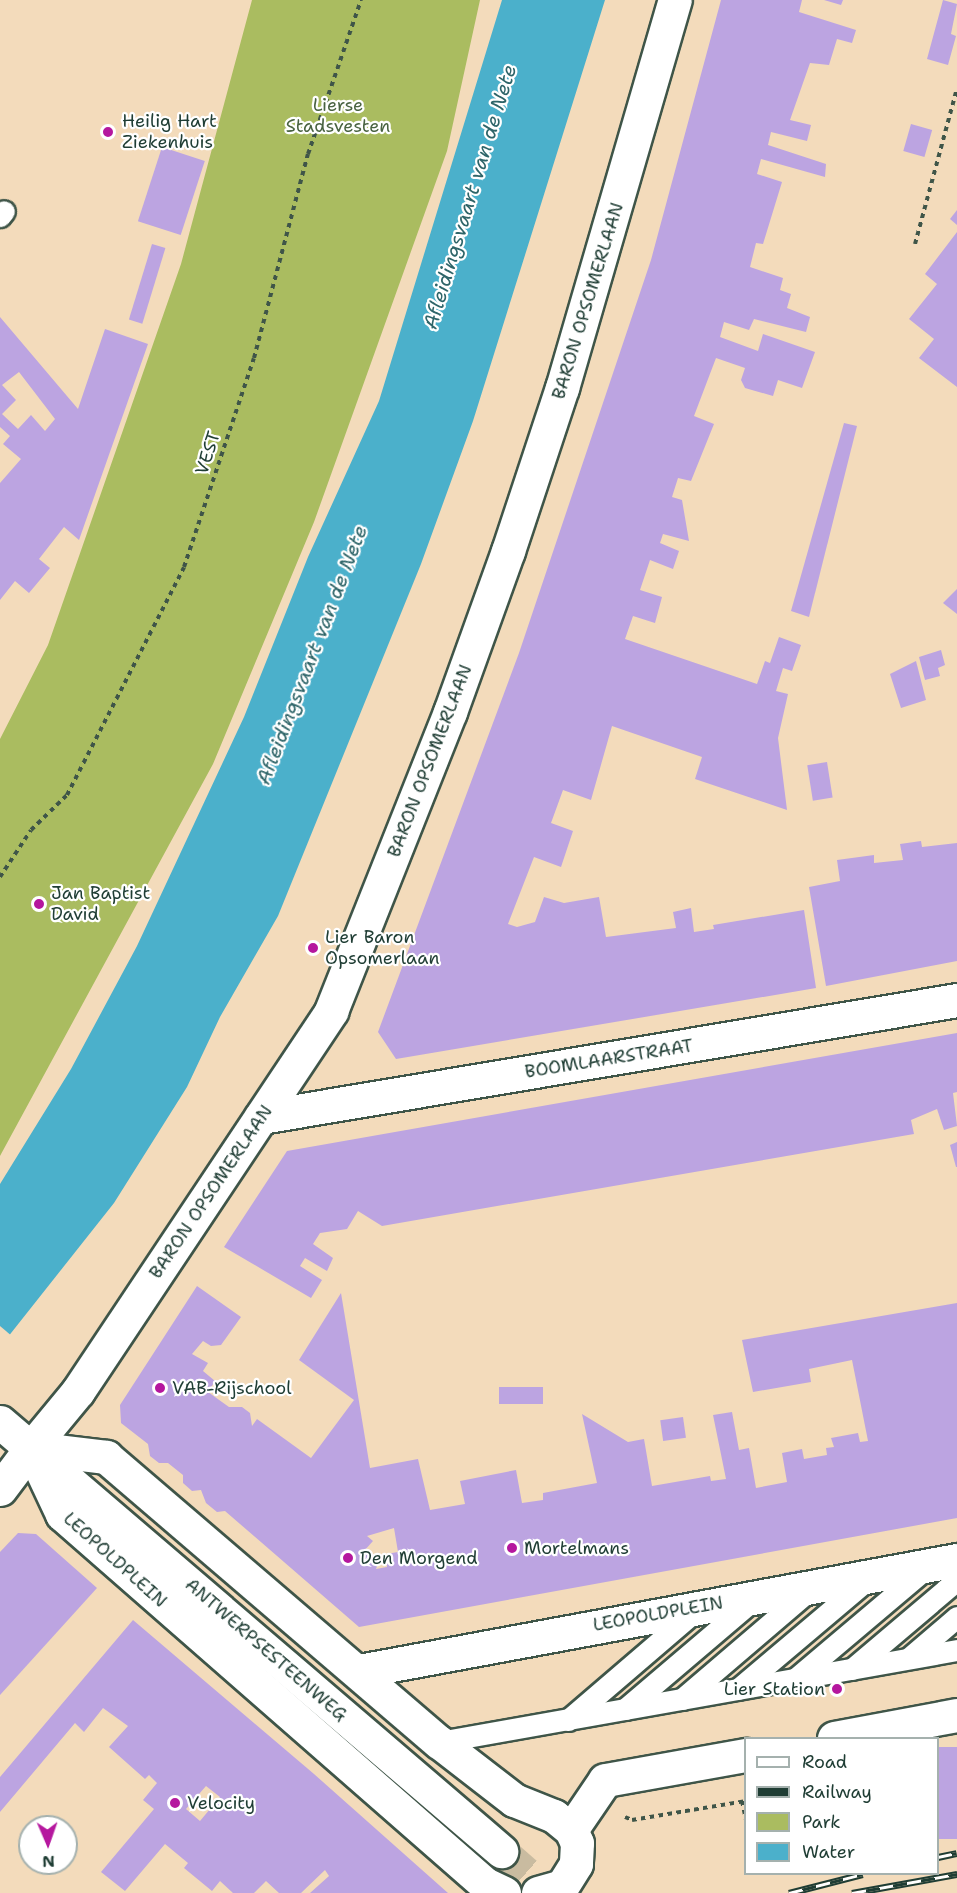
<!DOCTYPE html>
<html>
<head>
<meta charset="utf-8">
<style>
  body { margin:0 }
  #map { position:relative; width:957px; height:1893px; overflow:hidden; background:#f3dbbb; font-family:"Shantell Sans",sans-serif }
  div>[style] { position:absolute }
  .green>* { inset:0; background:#aabc60 }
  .water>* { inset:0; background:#4bb0cb }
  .pier>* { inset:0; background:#f3dbbb }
  .building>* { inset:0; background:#bca4e1; transform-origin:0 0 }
  .secondary-tunnel>* { height:33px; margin-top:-16.5px; transform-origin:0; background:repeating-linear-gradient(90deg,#c9bba0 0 33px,transparent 0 49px) }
  .path>* { height:4px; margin-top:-2px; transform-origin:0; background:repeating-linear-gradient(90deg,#3f5548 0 4.5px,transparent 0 9px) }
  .roads { filter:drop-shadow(2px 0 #3f5548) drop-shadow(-2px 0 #3f5548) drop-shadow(0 2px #3f5548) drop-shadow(0 -2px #3f5548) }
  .lane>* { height:21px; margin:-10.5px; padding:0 10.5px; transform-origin:10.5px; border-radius:10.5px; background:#fff }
  .street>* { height:33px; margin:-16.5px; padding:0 16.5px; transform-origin:16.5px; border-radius:16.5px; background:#fff }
  .secondary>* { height:33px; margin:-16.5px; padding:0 16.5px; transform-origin:16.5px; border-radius:16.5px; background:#fff }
  .rail>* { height:7px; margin-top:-3.5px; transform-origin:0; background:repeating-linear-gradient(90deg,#fff 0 14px,#1f3d34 0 28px); box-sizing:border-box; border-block:2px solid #1f3d34 }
  .dots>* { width:16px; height:16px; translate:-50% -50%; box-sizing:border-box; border:3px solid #fff; border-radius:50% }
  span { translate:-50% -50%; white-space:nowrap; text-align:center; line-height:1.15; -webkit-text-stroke:4.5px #fff; paint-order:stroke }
  .park-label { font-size:18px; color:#496341 }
  .poi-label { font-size:18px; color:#1f3d34 }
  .left { translate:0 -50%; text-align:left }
  .right { translate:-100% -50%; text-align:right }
  .street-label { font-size:18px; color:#1f3d34 }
  .water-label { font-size:20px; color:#2e6569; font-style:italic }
  .legend { position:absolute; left:744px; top:1737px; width:195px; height:138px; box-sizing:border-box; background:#fff; border:2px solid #a5b1ae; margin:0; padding:8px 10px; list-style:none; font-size:18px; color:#1f3d34 }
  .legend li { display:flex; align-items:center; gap:12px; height:30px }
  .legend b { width:30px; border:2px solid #a5b1ae }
  .north { position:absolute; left:18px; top:1815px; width:60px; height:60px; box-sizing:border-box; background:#fff; border:2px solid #a5b1ae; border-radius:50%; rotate:178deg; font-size:16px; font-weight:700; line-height:24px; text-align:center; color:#1f3d34 }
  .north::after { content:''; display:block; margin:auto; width:21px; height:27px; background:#b5179e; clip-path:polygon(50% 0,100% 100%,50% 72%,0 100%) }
</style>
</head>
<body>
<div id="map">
  <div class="green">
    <div style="clip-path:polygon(252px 0,480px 0,447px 151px,314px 522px,213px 764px,0 1156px,0 739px,48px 645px,181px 264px)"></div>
  </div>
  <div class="water">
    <div style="clip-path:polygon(502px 0,605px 0,473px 421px,421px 564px,278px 916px,220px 1017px,187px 1087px,114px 1203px,0 1347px,0 1184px,71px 1069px,137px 946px,244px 717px,308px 557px,379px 401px)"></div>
  </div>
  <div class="pier">
    <div style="clip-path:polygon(0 1326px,13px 1337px,0 1350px)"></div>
  </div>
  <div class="building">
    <div style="clip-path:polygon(721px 0,802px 0,799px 12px,856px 30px,852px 43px,837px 39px,829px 65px,810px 63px,790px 120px,811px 125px,807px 141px,771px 132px,768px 145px,826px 164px,825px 177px,761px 159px,757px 174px,782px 182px,763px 244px,756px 243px,750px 267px,783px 278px,780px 290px,791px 294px,787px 308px,810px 317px,806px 332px,754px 319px,749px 330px,724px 322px,720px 337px,758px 351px,763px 334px,815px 352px,802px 388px,778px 380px,773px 396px,745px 388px,741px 380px,745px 368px,716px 358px,694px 416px,714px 424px,691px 481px,678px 478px,672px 497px,682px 500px,689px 541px,663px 534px,660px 543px,679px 551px,673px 569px,650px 560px,640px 590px,662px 597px,655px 623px,633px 616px,625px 639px,757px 684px,765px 661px,770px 663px,779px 637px,801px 645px,792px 671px,783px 668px,776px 691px,788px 694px,778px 738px,787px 810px,695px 779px,702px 757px,612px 726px,591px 800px,563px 790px,551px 823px,573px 831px,561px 867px,534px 857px,508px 924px,517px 927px,535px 922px,544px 897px,564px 903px,599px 897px,606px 937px,676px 928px,673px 912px,691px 908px,694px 932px,714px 929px,713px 925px,804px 910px,816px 988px,396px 1059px,378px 1032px,519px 653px,651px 260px)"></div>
    <div style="clip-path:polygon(824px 0,843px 0,841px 5px)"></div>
    <div style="clip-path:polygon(943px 0,957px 4px,951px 34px,956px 36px,948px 65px,927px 59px)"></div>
    <div style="left:911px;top:124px;width:22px;height:28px;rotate:16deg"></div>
    <div style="left:162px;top:147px;width:45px;height:78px;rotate:18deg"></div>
    <div style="clip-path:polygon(957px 210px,957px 225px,950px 219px)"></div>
    <div style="clip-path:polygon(957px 232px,957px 387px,919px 358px,934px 339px,909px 319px,937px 284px,925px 274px)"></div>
    <div style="left:152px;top:244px;width:14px;height:79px;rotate:17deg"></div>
    <div style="clip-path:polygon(evenodd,0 317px,78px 409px,105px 329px,148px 344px,79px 540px,64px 527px,39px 559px,50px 568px,29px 593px,15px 581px,0 600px,0 483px,21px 459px,3px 444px,10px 436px,0 427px,0 317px,19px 372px,55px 419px,45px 431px,31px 415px,18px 429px,2px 414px,16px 400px,2px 385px,19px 372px)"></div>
    <div style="clip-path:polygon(844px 423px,857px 426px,809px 617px,791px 611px)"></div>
    <div style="clip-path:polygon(957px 589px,957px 614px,943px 603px)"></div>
    <div style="clip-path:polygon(941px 650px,945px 665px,938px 668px,940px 676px,925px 680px,919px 657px)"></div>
    <div style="clip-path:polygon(916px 661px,926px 700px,901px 708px,890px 674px)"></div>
    <div style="left:827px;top:762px;width:36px;height:20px;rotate:81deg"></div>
    <div style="clip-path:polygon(921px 841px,922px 847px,957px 843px,957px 961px,826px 986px,809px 887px,840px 881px,837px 860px,874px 855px,874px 863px,903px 860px,900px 844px)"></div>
    <div style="clip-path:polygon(957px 1033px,957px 1092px,953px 1093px,957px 1126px,944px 1130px,937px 1109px,911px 1120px,914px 1134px,382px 1226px,358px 1211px,347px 1229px,320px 1233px,313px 1244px,333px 1258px,327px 1271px,305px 1258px,300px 1266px,322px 1280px,311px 1298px,224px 1247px,287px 1151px)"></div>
    <div style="clip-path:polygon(957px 1142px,957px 1167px,956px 1167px,950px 1145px)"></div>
    <div style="clip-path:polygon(evenodd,197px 1286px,241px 1317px,221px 1345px,211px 1346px,203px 1341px,192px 1354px,208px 1363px,203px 1371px,215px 1381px,208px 1392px,229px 1407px,242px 1407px,250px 1413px,252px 1426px,257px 1419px,311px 1458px,354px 1400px,299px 1360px,341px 1293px,370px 1468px,418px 1459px,430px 1510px,465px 1504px,460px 1481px,516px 1470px,522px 1503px,543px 1500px,543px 1493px,597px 1483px,582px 1414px,628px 1442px,644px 1439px,652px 1486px,710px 1476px,711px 1481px,726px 1479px,713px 1415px,732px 1412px,739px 1450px,749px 1448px,756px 1488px,787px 1482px,782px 1453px,802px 1449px,804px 1459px,827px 1455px,826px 1448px,834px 1447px,831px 1438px,858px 1433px,860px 1442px,868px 1441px,852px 1360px,809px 1369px,811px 1382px,753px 1392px,742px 1340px,957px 1303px,957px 1518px,359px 1627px,225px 1511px,217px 1512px,206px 1503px,201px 1490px,192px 1491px,183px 1483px,183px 1475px,168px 1463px,159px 1463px,150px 1456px,148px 1444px,121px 1423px,120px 1405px,197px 1286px,394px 1528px,398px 1552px,386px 1554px,387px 1567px,376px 1569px,378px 1564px,364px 1551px,373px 1541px,367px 1536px,394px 1528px)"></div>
    <div style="left:543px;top:1387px;width:17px;height:44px;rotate:90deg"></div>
    <div style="left:683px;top:1417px;width:21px;height:23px;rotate:82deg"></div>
    <div style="clip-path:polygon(18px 1533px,36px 1534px,97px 1588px,0 1695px,0 1552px)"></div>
    <div style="clip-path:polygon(evenodd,133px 1620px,314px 1774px,448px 1893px,310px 1893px,329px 1876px,325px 1870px,301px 1893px,279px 1893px,266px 1881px,254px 1893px,233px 1893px,220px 1881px,212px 1891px,184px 1868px,188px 1863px,165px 1844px,125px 1891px,101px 1872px,154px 1809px,143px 1800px,157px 1783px,149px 1775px,145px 1779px,109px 1747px,128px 1726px,103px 1708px,84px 1732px,75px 1723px,0 1812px,0 1777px,133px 1620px,206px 1786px,220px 1797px,200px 1821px,186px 1809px,206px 1786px)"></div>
    <div style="left:957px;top:1747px;width:92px;height:19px;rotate:90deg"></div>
  </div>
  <div class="secondary-tunnel">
    <div style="left:501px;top:1851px;width:64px;rotate:41.2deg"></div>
  </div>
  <div class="path">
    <div style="left:915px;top:244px;width:162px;rotate:-74.9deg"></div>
    <div style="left:0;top:877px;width:56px;rotate:-56.6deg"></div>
    <div style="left:31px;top:830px;width:50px;rotate:-44.2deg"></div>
    <div style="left:67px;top:795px;width:256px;rotate:-62.8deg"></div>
    <div style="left:184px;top:567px;width:220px;rotate:-71.5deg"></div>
    <div style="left:254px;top:358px;width:211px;rotate:-75.2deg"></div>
    <div style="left:308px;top:154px;width:163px;rotate:-71deg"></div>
    <div style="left:742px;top:1801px;width:19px;rotate:78deg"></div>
    <div style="left:625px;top:1817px;width:8px;rotate:23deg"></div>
    <div style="left:632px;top:1820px;width:116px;rotate:-9.5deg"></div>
  </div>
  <div class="roads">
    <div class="lane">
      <div style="left:0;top:216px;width:6px;rotate:-51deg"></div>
      <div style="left:909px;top:1658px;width:63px;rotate:-40.5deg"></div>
      <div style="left:852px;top:1669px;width:138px;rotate:-40.3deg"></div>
      <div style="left:795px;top:1679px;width:170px;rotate:-40.2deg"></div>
      <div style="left:738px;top:1689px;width:170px;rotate:-40.2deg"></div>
      <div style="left:682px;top:1699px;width:170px;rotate:-40.5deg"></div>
      <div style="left:625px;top:1709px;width:167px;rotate:-40.4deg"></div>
      <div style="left:568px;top:1720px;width:167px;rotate:-40.6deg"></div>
      <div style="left:439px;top:1742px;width:526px;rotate:-10.07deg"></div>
    </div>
    <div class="street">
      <div style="left:261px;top:1117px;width:706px;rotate:-9.54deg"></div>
      <div style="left:31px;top:1448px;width:74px;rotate:-50.5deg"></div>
      <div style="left:78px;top:1391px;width:457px;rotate:-56.3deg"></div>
      <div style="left:331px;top:1011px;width:322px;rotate:-68.3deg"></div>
      <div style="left:450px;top:712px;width:171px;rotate:-70.2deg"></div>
      <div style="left:508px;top:551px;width:172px;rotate:-71.7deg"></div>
      <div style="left:562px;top:388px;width:404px;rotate:-73.8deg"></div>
      <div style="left:31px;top:1448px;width:76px;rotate:6.8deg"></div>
      <div style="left:106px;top:1457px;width:438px;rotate:40.6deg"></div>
      <div style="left:439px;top:1742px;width:95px;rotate:37.7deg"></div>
      <div style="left:514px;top:1800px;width:43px;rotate:21.8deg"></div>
      <div style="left:554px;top:1816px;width:22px;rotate:39deg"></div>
      <div style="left:571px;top:1830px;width:14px;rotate:65deg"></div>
      <div style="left:577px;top:1843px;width:21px;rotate:93deg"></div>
      <div style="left:576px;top:1864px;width:26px;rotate:122deg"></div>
      <div style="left:562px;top:1886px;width:25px;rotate:164deg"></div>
      <div style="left:31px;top:1448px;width:73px;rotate:64.8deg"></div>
      <div style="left:62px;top:1514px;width:562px;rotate:41.18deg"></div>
      <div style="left:485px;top:1884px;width:21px;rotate:25deg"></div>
      <div style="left:359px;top:1671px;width:608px;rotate:-10.52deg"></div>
      <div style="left:834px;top:1738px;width:125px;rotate:-10.6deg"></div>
      <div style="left:571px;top:1830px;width:60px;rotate:-55.8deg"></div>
      <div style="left:605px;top:1780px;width:143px;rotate:-10.1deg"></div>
    </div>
    <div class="secondary">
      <div style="left:0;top:1422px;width:660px;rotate:40.57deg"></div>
      <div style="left:0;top:1489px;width:51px;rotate:-52.9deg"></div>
    </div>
  </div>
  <div class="rail">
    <div style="left:938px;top:1857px;width:19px;rotate:-12deg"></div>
    <div style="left:789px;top:1893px;width:76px;rotate:-14.4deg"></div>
    <div style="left:852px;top:1893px;width:107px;rotate:-10.3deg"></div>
  </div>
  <div class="dots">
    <div style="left:108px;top:132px;background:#b5179e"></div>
    <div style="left:39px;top:904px;background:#b5179e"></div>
    <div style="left:313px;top:948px;background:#b5179e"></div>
    <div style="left:160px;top:1388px;background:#b5179e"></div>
    <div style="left:512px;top:1548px;background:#b5179e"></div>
    <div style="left:348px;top:1558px;background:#b5179e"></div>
    <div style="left:837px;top:1689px;background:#b5179e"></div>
    <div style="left:175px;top:1803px;background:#b5179e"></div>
  </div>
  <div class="park-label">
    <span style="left:338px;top:116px">Lierse<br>Stadsvesten</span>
  </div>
  <div class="poi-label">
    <span class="left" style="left:122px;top:132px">Heilig Hart<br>Ziekenhuis</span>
    <span class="left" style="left:51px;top:904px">Jan Baptist<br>David</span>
    <span class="left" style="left:325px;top:948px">Lier Baron<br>Opsomerlaan</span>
    <span class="left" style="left:172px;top:1388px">VAB-Rijschool</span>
    <span class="left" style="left:524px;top:1548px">Mortelmans</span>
    <span class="left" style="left:360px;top:1558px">Den Morgend</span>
    <span class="right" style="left:825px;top:1689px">Lier Station</span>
    <span class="left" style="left:187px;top:1803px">Velocity</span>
  </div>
  <div class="street-label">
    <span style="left:588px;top:301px;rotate:-73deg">BARON OPSOMERLAAN</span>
    <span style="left:208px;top:453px;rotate:-72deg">VEST</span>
    <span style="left:430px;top:761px;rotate:-69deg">BARON OPSOMERLAAN</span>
    <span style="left:609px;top:1059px;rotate:-9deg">BOOMLAARSTRAAT</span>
    <span style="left:211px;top:1192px;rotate:-56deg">BARON OPSOMERLAAN</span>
    <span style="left:115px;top:1560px;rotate:42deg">LEOPOLDPLEIN</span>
    <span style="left:658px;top:1614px;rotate:-10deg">LEOPOLDPLEIN</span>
    <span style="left:266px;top:1650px;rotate:41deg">ANTWERPSESTEENWEG</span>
  </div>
  <div class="water-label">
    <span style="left:470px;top:197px;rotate:-73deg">Afleidingsvaart van de Nete</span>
    <span style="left:312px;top:655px;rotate:-69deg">Afleidingsvaart van de Nete</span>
  </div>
  <ul class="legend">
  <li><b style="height:8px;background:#fff"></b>Road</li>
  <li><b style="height:8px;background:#1f3d34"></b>Railway</li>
  <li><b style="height:16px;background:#aabc60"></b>Park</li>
  <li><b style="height:16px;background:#4bb0cb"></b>Water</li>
  </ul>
  <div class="north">N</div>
</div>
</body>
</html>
